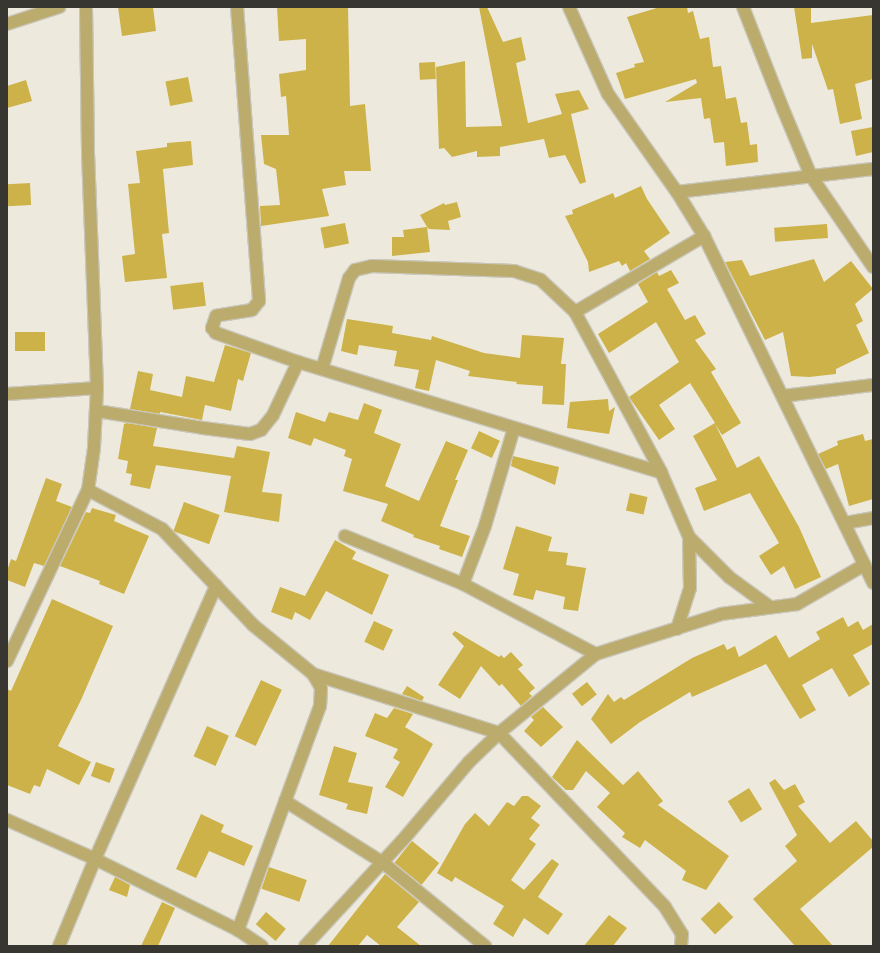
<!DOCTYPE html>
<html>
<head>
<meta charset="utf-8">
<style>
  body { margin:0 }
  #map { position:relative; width:880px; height:953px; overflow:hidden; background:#edeadd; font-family:"Public Sans",sans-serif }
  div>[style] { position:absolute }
  .building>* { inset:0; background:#ccb249; transform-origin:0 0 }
  .roads { filter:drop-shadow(1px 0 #c9c6bb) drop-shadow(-1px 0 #c9c6bb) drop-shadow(0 1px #c9c6bb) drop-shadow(0 -1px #c9c6bb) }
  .street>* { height:12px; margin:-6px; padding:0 6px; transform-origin:6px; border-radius:6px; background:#bbab6c }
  span { translate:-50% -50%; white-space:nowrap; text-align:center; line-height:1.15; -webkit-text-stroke:4px #edeadd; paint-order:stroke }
  .frame { position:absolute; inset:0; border:8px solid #373631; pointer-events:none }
</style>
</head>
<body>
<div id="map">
  <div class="building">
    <div style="clip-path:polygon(118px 7px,153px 7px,156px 31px,122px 36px)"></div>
    <div style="clip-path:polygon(277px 7px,348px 7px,350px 106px,365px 104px,371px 171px,344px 171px,346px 185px,322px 189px,329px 216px,261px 226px,260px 206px,280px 205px,276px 169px,264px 164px,261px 135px,289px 135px,286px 96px,281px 97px,279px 74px,306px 70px,306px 39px,279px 41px)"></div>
    <div style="clip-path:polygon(479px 7px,487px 7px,503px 42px,521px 37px,526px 60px,516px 63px,528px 123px,562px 114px,555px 94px,579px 90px,589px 109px,571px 114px,586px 182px,580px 184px,565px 155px,549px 158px,544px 139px,500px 147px,500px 156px,477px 157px,477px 151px,452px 157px,444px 148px,439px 149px,436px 67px,465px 61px,466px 127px,502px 126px)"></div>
    <div style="clip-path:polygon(660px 7px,687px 7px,688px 13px,693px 11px,700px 39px,709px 37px,713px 67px,721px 66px,726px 99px,736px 97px,741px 123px,747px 122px,750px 145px,757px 144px,758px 162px,726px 166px,724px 142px,714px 143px,710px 118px,704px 119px,701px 98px,665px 102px,697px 83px,696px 79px,625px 99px,616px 73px,635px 67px,634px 64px,644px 62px,627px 17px)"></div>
    <div style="clip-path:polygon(794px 7px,811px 7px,811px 23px,873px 15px,873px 79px,855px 84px,862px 119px,840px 124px,833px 89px,828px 90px,812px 44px,812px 58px,802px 59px)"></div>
    <div style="left:435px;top:62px;width:17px;height:16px;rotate:87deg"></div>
    <div style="left:188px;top:77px;width:25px;height:23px;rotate:79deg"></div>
    <div style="clip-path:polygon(26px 80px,32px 101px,7px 108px,7px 86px)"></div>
    <div style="clip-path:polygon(873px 127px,873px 152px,856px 156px,851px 131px)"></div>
    <div style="clip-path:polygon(191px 141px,193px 165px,163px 169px,169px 233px,162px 234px,167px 278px,125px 282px,122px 256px,135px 254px,128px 184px,140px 183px,136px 151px,167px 147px,167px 143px)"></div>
    <div style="left:30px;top:183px;width:22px;height:23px;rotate:87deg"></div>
    <div style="clip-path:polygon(641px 186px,647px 199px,670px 233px,644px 251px,650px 259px,630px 271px,626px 263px,622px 266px,619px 261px,589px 272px,588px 262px,565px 216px,573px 214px,572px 210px,613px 193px,615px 198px)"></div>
    <div style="clip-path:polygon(457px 202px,461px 217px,448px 221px,450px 230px,429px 229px,427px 227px,430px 252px,392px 256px,392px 237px,404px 237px,403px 230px,427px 227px,420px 215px,444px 203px,445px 205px)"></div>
    <div style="left:345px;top:223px;width:21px;height:25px;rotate:79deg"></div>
    <div style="left:827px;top:224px;width:14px;height:53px;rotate:86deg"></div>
    <div style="clip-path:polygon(814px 259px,824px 282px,851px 261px,873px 289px,855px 304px,863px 321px,856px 325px,869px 353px,836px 369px,836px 374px,809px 377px,791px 376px,783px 332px,765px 340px,725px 262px,742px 260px,750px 276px)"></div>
    <div style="clip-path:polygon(671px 270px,679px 283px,667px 289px,685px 320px,695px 315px,706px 334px,695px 340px,716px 369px,711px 372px,741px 423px,722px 435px,715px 424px,737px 468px,759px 456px,799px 527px,821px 577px,795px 589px,784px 566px,771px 575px,759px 556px,779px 543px,750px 493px,704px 511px,695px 488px,717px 480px,693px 436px,715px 423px,690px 383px,659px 405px,675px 429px,659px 440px,629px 397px,679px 362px,656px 322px,609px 353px,598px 334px,648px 302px,638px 284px,657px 272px,659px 276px)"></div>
    <div style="left:203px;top:282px;width:24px;height:33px;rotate:83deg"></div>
    <div style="clip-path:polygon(347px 319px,393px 326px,392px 333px,431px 340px,432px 336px,484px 353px,520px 358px,522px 335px,564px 338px,561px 364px,566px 364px,564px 405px,542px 404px,543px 386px,516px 384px,517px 382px,468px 376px,470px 371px,436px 360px,429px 391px,415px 388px,419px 370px,394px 366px,397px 351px,359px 345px,357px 355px,341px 351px)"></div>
    <div style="left:15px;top:332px;width:30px;height:19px"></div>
    <div style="clip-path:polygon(225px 345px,251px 353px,243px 381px,238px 379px,231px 411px,205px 405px,202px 420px,160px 412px,160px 414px,130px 409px,138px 371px,153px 374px,150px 390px,182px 397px,186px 376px,214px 382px)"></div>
    <div style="clip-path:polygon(608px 399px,609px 411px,615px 407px,609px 434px,567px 428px,570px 402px)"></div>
    <div style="clip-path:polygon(364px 403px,382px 410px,374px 433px,401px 444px,385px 486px,419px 501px,446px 441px,468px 450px,455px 480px,458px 480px,440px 526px,470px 536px,462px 557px,439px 549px,440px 546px,413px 537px,414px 535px,381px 521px,388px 504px,343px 491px,352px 459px,344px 456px,346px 450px,314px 438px,311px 446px,288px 438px,296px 412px,325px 422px,329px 412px,358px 420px)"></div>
    <div style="clip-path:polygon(127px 423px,157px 428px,153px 446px,234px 458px,237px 446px,270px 452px,262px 492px,282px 494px,279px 522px,224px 512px,231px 476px,156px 465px,150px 489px,130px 485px,132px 474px,126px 473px,128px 461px,118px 459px,124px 424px)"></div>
    <div style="left:479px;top:431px;width:23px;height:19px;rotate:25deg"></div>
    <div style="clip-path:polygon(863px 434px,865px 441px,873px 439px,873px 499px,849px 506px,838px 464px,826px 469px,818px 454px,838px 445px,837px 441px)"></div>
    <div style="clip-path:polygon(513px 456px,559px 467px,555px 485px,511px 466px)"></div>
    <div style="clip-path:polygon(46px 478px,62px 484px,56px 501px,72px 507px,44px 566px,34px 563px,25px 587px,7px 580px,7px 571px,11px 559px,16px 561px)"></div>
    <div style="left:630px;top:493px;width:18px;height:18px;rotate:13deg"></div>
    <div style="left:184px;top:502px;width:38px;height:31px;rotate:20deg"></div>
    <div style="clip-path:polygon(92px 508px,116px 515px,114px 521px,149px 536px,124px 594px,99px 584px,100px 581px,60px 566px,86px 512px,90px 513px)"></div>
    <div style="clip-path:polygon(516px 526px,552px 537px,548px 551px,568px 553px,566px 565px,586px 568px,578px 611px,563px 609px,565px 597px,536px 590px,533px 600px,513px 595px,519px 574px,503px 569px)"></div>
    <div style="clip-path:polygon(335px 540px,356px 552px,352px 559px,389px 575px,372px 615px,326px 591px,310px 620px,295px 612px,292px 620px,271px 612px,280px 587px,305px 596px)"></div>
    <div style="clip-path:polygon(52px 599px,113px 626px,81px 700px,58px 746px,91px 762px,79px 785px,47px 769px,40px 787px,34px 785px,30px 794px,7px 785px,7px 689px,11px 691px)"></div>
    <div style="clip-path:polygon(843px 617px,848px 627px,858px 621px,863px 630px,873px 624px,873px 644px,853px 655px,870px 684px,849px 697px,832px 668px,802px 685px,816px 710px,800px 719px,766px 664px,692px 697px,690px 692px,640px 722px,611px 744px,591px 719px,608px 694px,614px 702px,621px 697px,624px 700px,692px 658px,724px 644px,727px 650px,735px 646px,739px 657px,776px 635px,789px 658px,820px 639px,816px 632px)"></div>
    <div style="left:374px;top:621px;width:21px;height:23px;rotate:25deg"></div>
    <div style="clip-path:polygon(455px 631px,499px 657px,501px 655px,504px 658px,511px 652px,523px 665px,518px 669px,535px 688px,529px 693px,532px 696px,521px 706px,502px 684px,499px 686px,481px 666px,460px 699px,438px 685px,464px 646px,452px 634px)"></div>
    <div style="left:261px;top:680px;width:23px;height:62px;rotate:25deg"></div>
    <div style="left:587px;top:682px;width:16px;height:19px;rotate:52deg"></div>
    <div style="clip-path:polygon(407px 686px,424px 697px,422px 701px,402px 694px)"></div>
    <div style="clip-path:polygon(543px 707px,563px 727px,541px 747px,524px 731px,534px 720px,531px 717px)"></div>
    <div style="clip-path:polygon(394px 708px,413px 714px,405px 727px,433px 744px,403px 797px,385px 787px,400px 762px,393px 758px,398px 749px,365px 736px,375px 713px,387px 718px)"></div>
    <div style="left:207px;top:726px;width:24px;height:33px;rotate:24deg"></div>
    <div style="clip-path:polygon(577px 740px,623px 785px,638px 771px,663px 801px,658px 805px,729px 856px,706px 890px,682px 880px,686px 871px,645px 840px,640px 848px,622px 837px,625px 833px,597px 807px,610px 793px,586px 771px,573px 790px,566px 790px,552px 777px)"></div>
    <div style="clip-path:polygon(334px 746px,357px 753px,348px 782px,373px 787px,367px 814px,346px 809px,348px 804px,319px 795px)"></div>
    <div style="left:96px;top:762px;width:20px;height:15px;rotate:20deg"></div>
    <div style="clip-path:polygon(775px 779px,784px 790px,795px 784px,805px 802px,798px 806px,830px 843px,856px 821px,873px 841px,873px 847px,800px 909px,833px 946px,795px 946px,753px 899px,797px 861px,785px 846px,797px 835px,769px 783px)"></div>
    <div style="left:749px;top:788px;width:25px;height:25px;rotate:58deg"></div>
    <div style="clip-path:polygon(522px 796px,528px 796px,541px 806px,531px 818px,540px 825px,529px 839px,536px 844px,511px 880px,524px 890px,552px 859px,559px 864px,538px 897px,563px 914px,548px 935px,524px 918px,513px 937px,493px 924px,504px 906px,455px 877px,452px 882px,437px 873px,465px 824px,475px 813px,489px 826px,507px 802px,514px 806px)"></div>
    <div style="clip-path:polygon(201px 814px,224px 825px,221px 832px,253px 846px,244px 866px,209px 851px,196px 878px,176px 869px)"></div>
    <div style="left:412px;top:841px;width:35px;height:28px;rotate:39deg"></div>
    <div style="left:269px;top:867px;width:40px;height:23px;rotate:19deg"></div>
    <div style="clip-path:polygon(385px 874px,419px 902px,397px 927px,421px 946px,381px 946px,367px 935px,358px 946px,328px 946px)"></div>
    <div style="clip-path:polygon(115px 877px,130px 885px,127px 897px,109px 890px)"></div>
    <div style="clip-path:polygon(162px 902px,175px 908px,158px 946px,141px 946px)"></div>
    <div style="left:719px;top:902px;width:21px;height:25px;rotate:47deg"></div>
    <div style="left:266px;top:912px;width:26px;height:16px;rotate:40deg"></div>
    <div style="clip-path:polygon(609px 915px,627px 928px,613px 946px,584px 946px)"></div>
  </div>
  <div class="roads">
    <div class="street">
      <div style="left:86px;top:7px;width:146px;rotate:89.2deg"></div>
      <div style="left:88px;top:153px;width:235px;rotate:87.8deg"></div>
      <div style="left:97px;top:388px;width:60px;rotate:92.9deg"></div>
      <div style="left:94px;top:448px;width:42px;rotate:98.1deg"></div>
      <div style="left:88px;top:490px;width:84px;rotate:27.8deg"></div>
      <div style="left:162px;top:529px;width:132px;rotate:46.5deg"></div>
      <div style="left:253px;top:625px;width:77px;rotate:39.2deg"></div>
      <div style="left:313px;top:674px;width:16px;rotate:60deg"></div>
      <div style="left:321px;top:688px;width:18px;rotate:93deg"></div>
      <div style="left:320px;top:706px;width:239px;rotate:110.1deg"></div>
      <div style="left:237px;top:7px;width:295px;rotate:85.7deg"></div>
      <div style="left:259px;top:301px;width:11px;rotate:128deg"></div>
      <div style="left:252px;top:310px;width:36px;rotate:171deg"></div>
      <div style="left:216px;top:316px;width:13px;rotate:108deg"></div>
      <div style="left:212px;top:328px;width:6px;rotate:51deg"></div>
      <div style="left:216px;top:333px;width:87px;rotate:19.5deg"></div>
      <div style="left:298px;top:362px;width:379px;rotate:16.9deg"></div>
      <div style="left:569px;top:7px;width:95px;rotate:65.9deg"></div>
      <div style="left:608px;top:94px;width:120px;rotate:54.9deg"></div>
      <div style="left:677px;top:192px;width:52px;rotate:58.5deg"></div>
      <div style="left:704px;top:236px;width:386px;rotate:64deg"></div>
      <div style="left:743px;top:7px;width:110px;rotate:68.6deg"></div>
      <div style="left:783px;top:109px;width:73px;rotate:67.3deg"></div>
      <div style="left:811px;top:176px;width:110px;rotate:55.7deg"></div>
      <div style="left:7px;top:24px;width:55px;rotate:-18.1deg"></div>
      <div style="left:677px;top:192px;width:197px;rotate:-6.7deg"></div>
      <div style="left:575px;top:312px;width:150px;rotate:-30.5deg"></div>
      <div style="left:322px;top:369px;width:95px;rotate:-73.5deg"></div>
      <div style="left:349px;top:278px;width:10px;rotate:-53deg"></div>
      <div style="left:355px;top:270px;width:17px;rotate:-13deg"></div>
      <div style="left:372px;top:266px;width:142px;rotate:2deg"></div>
      <div style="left:514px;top:271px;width:28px;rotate:18deg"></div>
      <div style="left:541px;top:280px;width:47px;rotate:43.3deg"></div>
      <div style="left:575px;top:312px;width:182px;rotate:61.7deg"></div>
      <div style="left:661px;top:472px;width:71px;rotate:66.7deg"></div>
      <div style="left:689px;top:537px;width:57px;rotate:45deg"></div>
      <div style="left:729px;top:577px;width:51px;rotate:36.2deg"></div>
      <div style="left:7px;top:394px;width:90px;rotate:-3.8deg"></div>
      <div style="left:783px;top:396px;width:91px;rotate:-7deg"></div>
      <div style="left:97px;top:411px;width:107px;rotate:9.1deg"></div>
      <div style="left:203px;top:428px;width:47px;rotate:7.3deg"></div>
      <div style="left:250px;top:434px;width:12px;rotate:-20deg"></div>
      <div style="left:261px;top:430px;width:19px;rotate:-51deg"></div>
      <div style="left:273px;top:415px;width:59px;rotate:-64.7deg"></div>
      <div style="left:514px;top:428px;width:102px;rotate:106.5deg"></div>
      <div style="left:485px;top:526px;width:62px;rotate:110.8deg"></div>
      <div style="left:463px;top:584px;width:150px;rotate:27.8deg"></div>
      <div style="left:845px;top:523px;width:28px;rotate:-10deg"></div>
      <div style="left:345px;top:536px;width:127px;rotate:22.1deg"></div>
      <div style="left:677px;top:629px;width:43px;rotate:-72.4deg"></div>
      <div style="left:690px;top:588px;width:51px;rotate:-91.1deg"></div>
      <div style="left:7px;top:661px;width:189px;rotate:-64.7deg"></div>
      <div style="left:313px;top:674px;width:195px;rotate:17.6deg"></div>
      <div style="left:499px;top:733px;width:240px;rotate:46.3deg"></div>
      <div style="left:665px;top:907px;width:32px;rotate:58deg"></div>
      <div style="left:682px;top:934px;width:12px;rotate:95deg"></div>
      <div style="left:285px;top:801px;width:115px;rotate:32.2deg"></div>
      <div style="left:382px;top:862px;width:133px;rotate:39.2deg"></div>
      <div style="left:7px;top:820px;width:96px;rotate:23.9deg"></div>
      <div style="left:95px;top:859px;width:160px;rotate:26.4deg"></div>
      <div style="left:238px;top:930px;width:29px;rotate:34deg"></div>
      <div style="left:59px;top:946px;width:94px;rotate:-67.5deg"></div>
      <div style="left:95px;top:859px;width:299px;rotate:-66.1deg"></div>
      <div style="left:305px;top:946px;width:143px;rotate:-47.3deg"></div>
      <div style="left:402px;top:841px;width:104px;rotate:-49.7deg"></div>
      <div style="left:469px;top:762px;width:42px;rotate:-44deg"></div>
      <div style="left:499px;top:733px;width:125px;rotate:-39.2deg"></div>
      <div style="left:596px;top:654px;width:131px;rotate:-17.7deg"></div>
      <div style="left:721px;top:614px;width:77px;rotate:-7.5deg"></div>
      <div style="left:797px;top:604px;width:78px;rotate:-30.2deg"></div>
    </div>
  </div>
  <div class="frame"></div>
</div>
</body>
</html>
